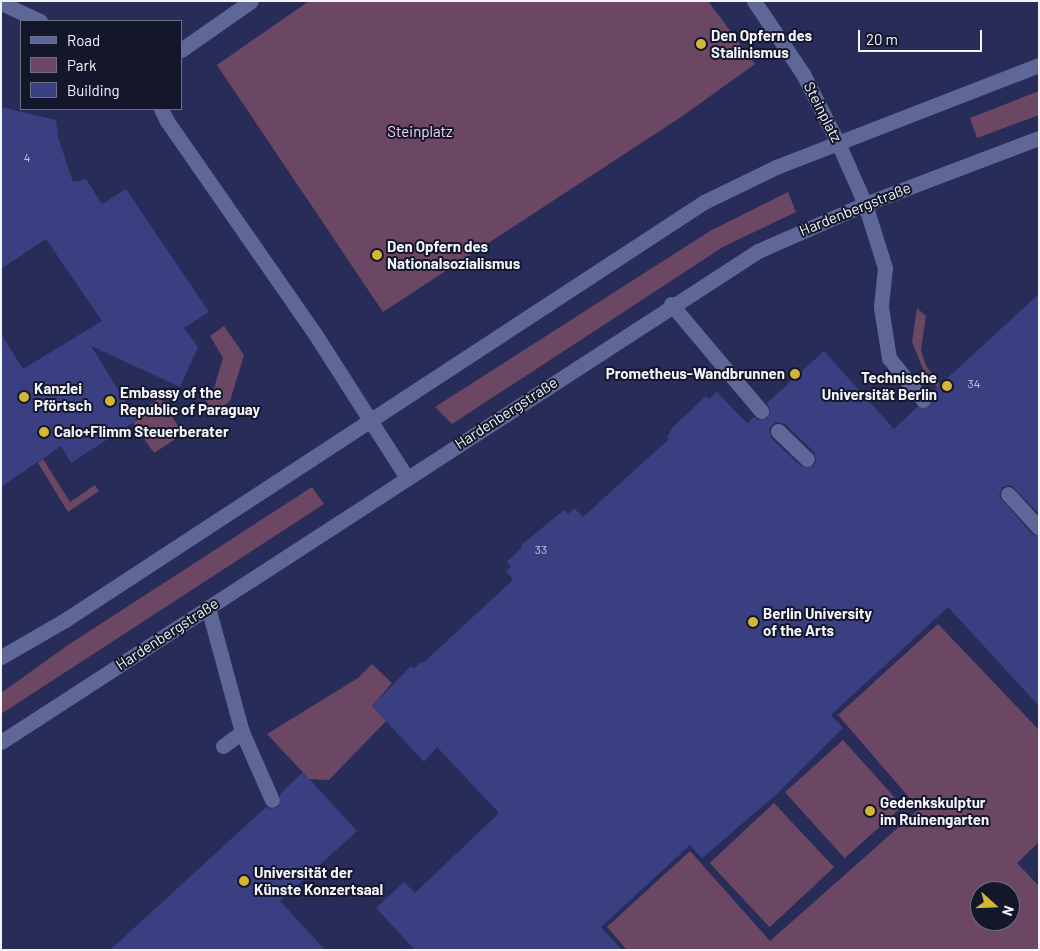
<!DOCTYPE html>
<html>
<head>
<meta charset="utf-8">
<style>
  body { margin:0 }
  #map { position:relative; width:1040px; height:951px; overflow:hidden; background:#272c58; font-family:Barlow,sans-serif }
  div>[style] { position:absolute }
  .green>* { inset:0; background:#6c4763; transform-origin:0 0 }
  .building>* { inset:0; background:#393f80 }
  .lane>* { height:15px; margin:-7.5px; padding:0 7.5px; transform-origin:7.5px; border-radius:7.5px; background:#5f6798 }
  .street>* { height:15px; margin:-7.5px; padding:0 7.5px; transform-origin:7.5px; border-radius:7.5px; background:#5f6798 }
  .secondary>* { height:15px; margin:-7.5px; padding:0 7.5px; transform-origin:7.5px; border-radius:7.5px; background:#5f6798 }
  .dots>* { width:14px; height:14px; translate:-50% -50%; box-sizing:border-box; border:2px solid #14172b; border-radius:50% }
  span { translate:-50% -50%; white-space:nowrap; text-align:center; line-height:1.15; -webkit-text-stroke:4px #14172b; paint-order:stroke }
  .number-label { font-size:12px; color:#c4c8dc }
  .number-label span { -webkit-text-stroke-width:0 }
  .poi-label { font-size:15px; color:#f3f5fa; font-weight:700 }
  .left { translate:0 -50%; text-align:left }
  .right { translate:-100% -50%; text-align:right }
  .street-label { font-size:15px; color:#f3f5fa }
  .park-label { font-size:15px; color:#fcd6f1 }
  .frame { position:absolute; inset:0; border:2px solid #f3f5fa; pointer-events:none }
  .legend { position:absolute; left:20px; top:20px; width:162px; height:90px; box-sizing:border-box; background:#14172b; border:1px solid #6d707e; margin:0; padding:6px 9px; list-style:none; font-size:15px; color:#f3f5fa }
  .legend li { display:flex; align-items:center; gap:10px; height:25px }
  .legend b { width:25px; border:1px solid #6d707e }
  .north { position:absolute; left:970px; top:881px; width:50px; height:50px; box-sizing:border-box; background:#14172b; border:1px solid #6d707e; border-radius:50%; rotate:110deg; font-size:14px; font-weight:700; line-height:20px; text-align:center; color:#f3f5fa }
  .north::after { content:''; display:block; margin:auto; width:18px; height:22px; background:#d3b635; clip-path:polygon(50% 0,100% 100%,50% 72%,0 100%) }
  .scale { position:absolute; left:858px; top:30px; width:124px; height:22px; box-sizing:border-box; border:2px solid #f3f5fa; border-top:0; padding-left:6px; font-size:15px; line-height:18px; white-space:nowrap; color:#f3f5fa; -webkit-text-stroke:4px #14172b; paint-order:stroke }
</style>
</head>
<body>
<div id="map">
  <div class="green">
    <div style="clip-path:polygon(309px 1px,708px 1px,755px 64px,681px 117px,383px 312px,217px 65px)"></div>
    <div style="clip-path:polygon(1039px 91px,1039px 115px,977px 138px,970px 118px)"></div>
    <div style="clip-path:polygon(788px 192px,796px 212px,723px 247px,452px 424px,435px 407px,710px 231px)"></div>
    <div style="clip-path:polygon(917px 308px,926px 316px,921px 350px,926px 366px,940px 384px,937px 387px,926px 376px,912px 342px)"></div>
    <div style="clip-path:polygon(224px 326px,244px 355px,230px 401px,214px 413px,204px 398px,214px 388px,223px 358px,210px 336px)"></div>
    <div style="clip-path:polygon(160px 398px,183px 434px,154px 453px,133px 423px,137px 420px,134px 415px)"></div>
    <div style="clip-path:polygon(43px 459px,70px 502px,95px 485px,99px 491px,68px 512px,38px 463px)"></div>
    <div style="clip-path:polygon(312px 487px,324px 504px,1px 714px,1px 693px,68px 645px)"></div>
    <div style="clip-path:polygon(evenodd,938px 624px,1039px 730px,1039px 842px,1017px 863px,1039px 886px,1039px 950px,627px 950px,607px 927px,690px 851px,770px 941px,919px 809px,838px 715px,938px 624px,980px 891px,1010px 891px,1010px 921px,980px 921px,980px 891px)"></div>
    <div style="clip-path:polygon(372px 664px,392px 683px,372px 706px,386px 721px,329px 780px,309px 779px,267px 734px,358px 678px)"></div>
    <div style="left:843px;top:740px;width:89px;height:78px;rotate:48deg"></div>
    <div style="left:774px;top:803px;width:88px;height:88px;rotate:47deg"></div>
  </div>
  <div class="building">
    <div style="clip-path:polygon(1px 107px,56px 120px,58px 137px,73px 182px,86px 179px,102px 204px,126px 189px,209px 312px,184px 328px,198px 347px,180px 387px,91px 346px,137px 420px,71px 463px,61px 446px,1px 487px,1px 334px,23px 369px,102px 321px,46px 239px,1px 269px)"></div>
    <div style="clip-path:polygon(evenodd,1039px 294px,1039px 514px,1011px 485px,1002px 487px,999px 496px,1032px 534px,1039px 537px,1039px 706px,948px 607px,831px 715px,843px 728px,777px 794px,702px 858px,690px 845px,601px 927px,622px 950px,415px 950px,376px 908px,404px 882px,415px 893px,499px 813px,437px 747px,424px 762px,372px 706px,411px 666px,414px 668px,422px 661px,423px 663px,513px 580px,506px 571px,511px 567px,507px 562px,522px 547px,521px 545px,564px 510px,568px 514px,574px 508px,583px 517px,669px 439px,667px 437px,673px 427px,706px 396px,709px 399px,717px 392px,747px 423px,754px 417px,758px 420px,767px 418px,770px 410px,767px 403px,824px 351px,894px 429px,917px 407px,929px 407px,932px 399px,930px 394px,1039px 294px,776px 422px,785px 424px,814px 452px,816px 461px,813px 466px,801px 466px,771px 438px,769px 428px,776px 422px)"></div>
    <div style="clip-path:polygon(303px 772px,357px 831px,280px 901px,325px 950px,110px 950px,266px 807px,271px 809px,279px 806px,280px 794px)"></div>
  </div>
  <div class="lane">
    <div style="left:865px;top:204px;width:67px;rotate:72.6deg"></div>
    <div style="left:885px;top:268px;width:39px;rotate:96deg"></div>
    <div style="left:881px;top:307px;width:52px;rotate:81.1deg"></div>
    <div style="left:889px;top:358px;width:54px;rotate:51deg"></div>
    <div style="left:671px;top:304px;width:140px;rotate:49.9deg"></div>
    <div style="left:778px;top:431px;width:40px;rotate:44deg"></div>
    <div style="left:1008px;top:494px;width:46px;rotate:47.6deg"></div>
    <div style="left:208px;top:607px;width:130px;rotate:74.8deg"></div>
    <div style="left:242px;top:732px;width:74px;rotate:66.2deg"></div>
    <div style="left:223px;top:746px;width:24px;rotate:-36deg"></div>
  </div>
  <div class="street">
    <div style="left:754px;top:1px;width:88px;rotate:56.1deg"></div>
    <div style="left:803px;top:74px;width:77px;rotate:63.1deg"></div>
    <div style="left:838px;top:143px;width:67px;rotate:66.1deg"></div>
    <div style="left:1px;top:3px;width:43px;rotate:24.8deg"></div>
    <div style="left:181px;top:50px;width:85px;rotate:-35deg"></div>
    <div style="left:161px;top:109px;width:13px;rotate:63deg"></div>
    <div style="left:167px;top:121px;width:259px;rotate:55.2deg"></div>
    <div style="left:315px;top:334px;width:171px;rotate:57.4deg"></div>
  </div>
  <div class="secondary">
    <div style="left:1px;top:657px;width:74px;rotate:-30deg"></div>
    <div style="left:65px;top:620px;width:764px;rotate:-33.19deg"></div>
    <div style="left:704px;top:202px;width:80px;rotate:-25.9deg"></div>
    <div style="left:776px;top:167px;width:282px;rotate:-21.2deg"></div>
    <div style="left:1px;top:742px;width:902px;rotate:-32.97deg"></div>
    <div style="left:758px;top:251px;width:117px;rotate:-23.7deg"></div>
    <div style="left:865px;top:204px;width:186px;rotate:-20.8deg"></div>
  </div>
  <div class="dots">
    <div style="left:701px;top:44px;background:#d3b635"></div>
    <div style="left:377px;top:255px;background:#d3b635"></div>
    <div style="left:795px;top:374px;background:#d3b635"></div>
    <div style="left:947px;top:386px;background:#d3b635"></div>
    <div style="left:24px;top:397px;background:#d3b635"></div>
    <div style="left:110px;top:401px;background:#d3b635"></div>
    <div style="left:44px;top:432px;background:#d3b635"></div>
    <div style="left:753px;top:622px;background:#d3b635"></div>
    <div style="left:870px;top:811px;background:#d3b635"></div>
    <div style="left:244px;top:881px;background:#d3b635"></div>
  </div>
  <div class="number-label">
    <span style="left:27px;top:158px">4</span>
    <span style="left:974px;top:384px">34</span>
    <span style="left:541px;top:550px">33</span>
  </div>
  <div class="poi-label">
    <span class="left" style="left:711px;top:44px">Den Opfern des<br>Stalinismus</span>
    <span class="left" style="left:387px;top:255px">Den Opfern des<br>Nationalsozialismus</span>
    <span class="right" style="left:785px;top:374px">Prometheus-Wandbrunnen</span>
    <span class="right" style="left:937px;top:386px">Technische<br>Universität Berlin</span>
    <span class="left" style="left:34px;top:397px">Kanzlei<br>Pförtsch</span>
    <span class="left" style="left:120px;top:401px">Embassy of the<br>Republic of Paraguay</span>
    <span class="left" style="left:54px;top:432px">Calo+Flimm Steuerberater</span>
    <span class="left" style="left:763px;top:622px">Berlin University<br>of the Arts</span>
    <span class="left" style="left:880px;top:811px">Gedenkskulptur<br>im Ruinengarten</span>
    <span class="left" style="left:254px;top:881px">Universität der<br>Künste Konzertsaal</span>
  </div>
  <div class="street-label">
    <span style="left:823px;top:112px;rotate:63deg">Steinplatz</span>
    <span style="left:855px;top:209px;rotate:-22deg">Hardenbergstraße</span>
    <span style="left:506px;top:413px;rotate:-33deg">Hardenbergstraße</span>
    <span style="left:167px;top:634px;rotate:-33deg">Hardenbergstraße</span>
  </div>
  <div class="park-label">
    <span style="left:420px;top:132px">Steinplatz</span>
  </div>
  <div class="frame"></div>
  <ul class="legend">
  <li><b style="height:6px;background:#5f6798"></b>Road</li>
  <li><b style="height:14px;background:#6c4763"></b>Park</li>
  <li><b style="height:14px;background:#393f80"></b>Building</li>
  </ul>
  <div class="north">N</div>
  <div class="scale">20 m</div>
</div>
</body>
</html>
